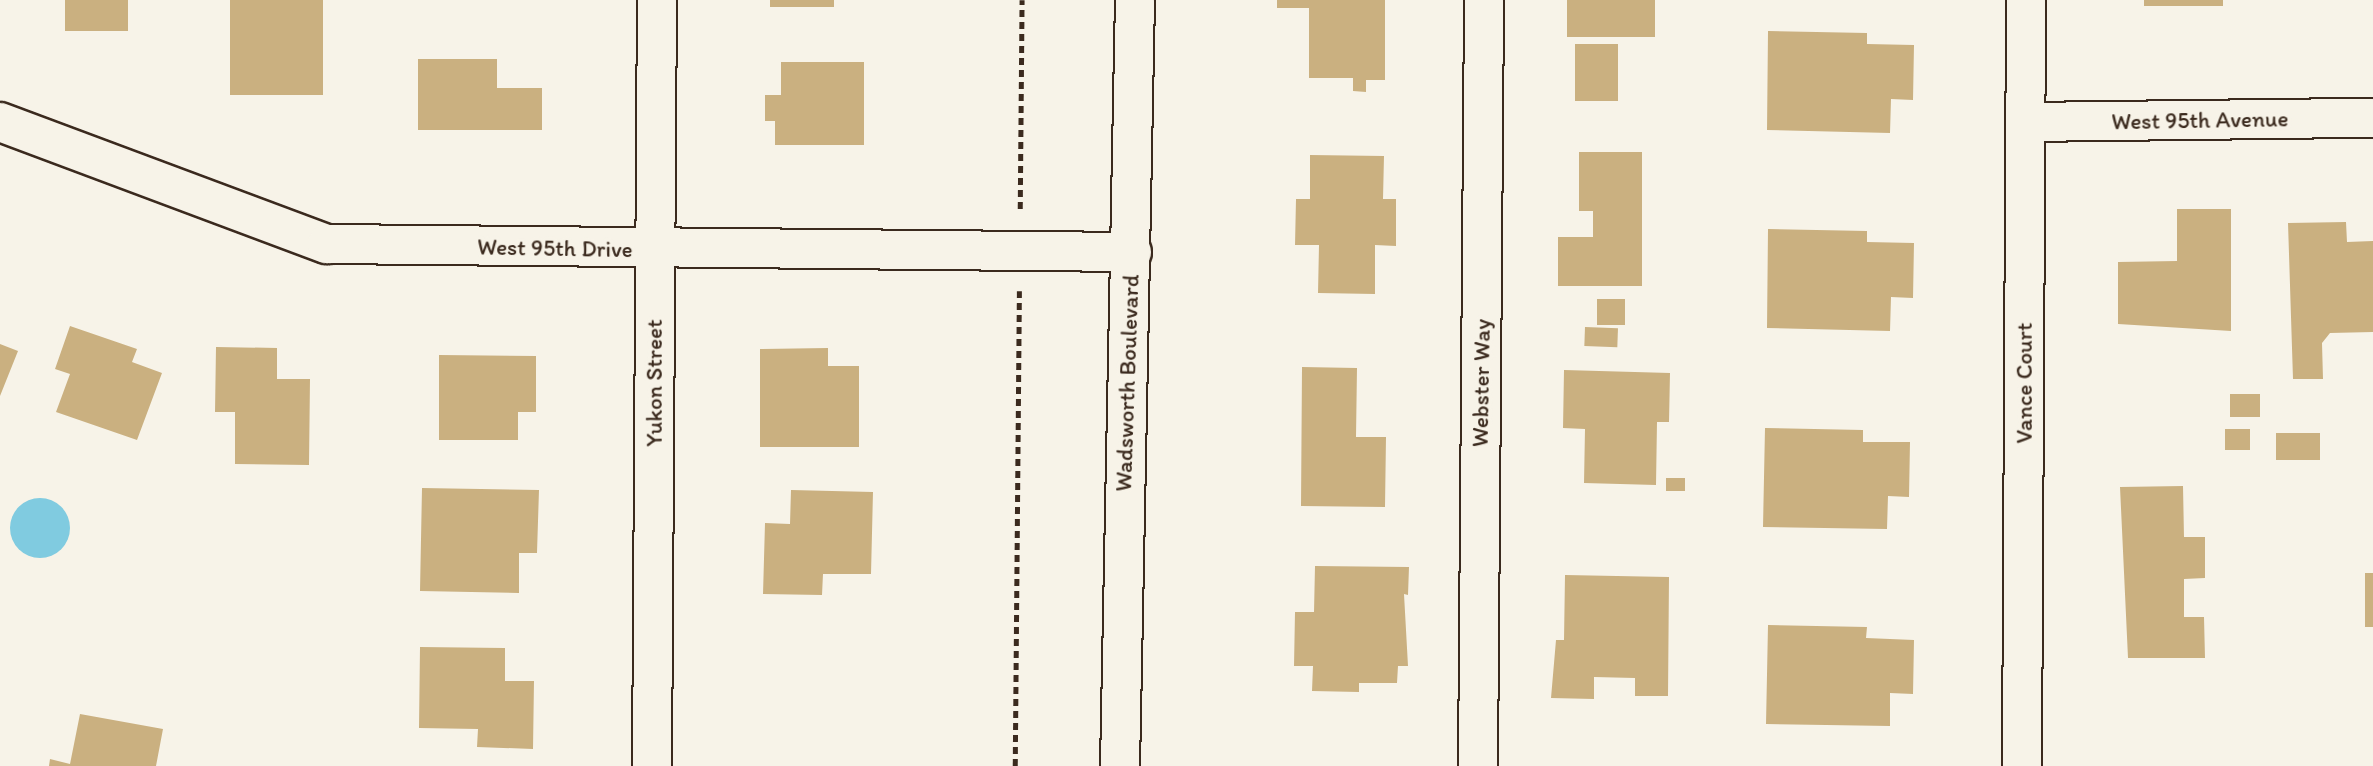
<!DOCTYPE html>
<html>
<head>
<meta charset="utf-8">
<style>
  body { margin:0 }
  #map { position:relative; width:2373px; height:766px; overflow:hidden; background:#f7f3e8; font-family:Itim,sans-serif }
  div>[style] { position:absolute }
  .water>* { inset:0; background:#80cbe0 }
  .round { border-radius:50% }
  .building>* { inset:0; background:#cab080; transform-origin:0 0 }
  .path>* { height:4.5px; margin-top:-2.25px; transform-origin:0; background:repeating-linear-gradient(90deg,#3b2a1e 0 7px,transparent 0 12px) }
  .roads { filter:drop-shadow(2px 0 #3b2a1e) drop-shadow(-2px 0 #3b2a1e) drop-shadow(0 2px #3b2a1e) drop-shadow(0 -2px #3b2a1e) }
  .street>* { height:38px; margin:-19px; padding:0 19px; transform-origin:19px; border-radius:19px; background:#f7f3e8 }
  .secondary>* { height:38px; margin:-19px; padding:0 19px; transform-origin:19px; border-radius:19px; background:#f7f3e8 }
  span { translate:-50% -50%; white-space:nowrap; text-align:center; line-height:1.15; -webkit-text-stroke:7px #f7f3e8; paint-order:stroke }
  .street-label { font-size:23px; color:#3b2a1e }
</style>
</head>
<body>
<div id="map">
  <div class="water">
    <div class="round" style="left:10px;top:498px;width:60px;height:60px"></div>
  </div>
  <div class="building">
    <div style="left:65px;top:0;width:63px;height:31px"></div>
    <div style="left:230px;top:0;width:93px;height:95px"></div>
    <div style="left:770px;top:0;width:64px;height:7px"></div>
    <div style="clip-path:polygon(1277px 0,1385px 0,1385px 80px,1366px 80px,1366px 92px,1353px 91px,1353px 78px,1309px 78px,1309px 8px,1277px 8px)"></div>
    <div style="left:1567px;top:0;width:88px;height:37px"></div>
    <div style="left:2144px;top:0;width:79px;height:6px"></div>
    <div style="clip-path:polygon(1768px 31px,1867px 33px,1867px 44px,1914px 45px,1913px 100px,1891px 99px,1890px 133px,1767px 130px)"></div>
    <div style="left:1575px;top:44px;width:43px;height:57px"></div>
    <div style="clip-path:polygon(418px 59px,497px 59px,497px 88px,542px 88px,542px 130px,418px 130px)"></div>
    <div style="clip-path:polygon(781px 62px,864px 62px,864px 145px,775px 145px,775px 121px,765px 121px,765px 95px,781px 95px)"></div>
    <div style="clip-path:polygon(1579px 152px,1642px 152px,1642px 286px,1558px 286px,1558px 237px,1593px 237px,1593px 211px,1579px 211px)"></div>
    <div style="clip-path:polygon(1310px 155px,1384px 156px,1383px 199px,1396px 199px,1396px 246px,1375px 245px,1375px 294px,1318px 293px,1319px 245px,1295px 245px,1296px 199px,1310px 199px)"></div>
    <div style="clip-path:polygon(2177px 209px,2231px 209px,2231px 331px,2118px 324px,2118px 262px,2177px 261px)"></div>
    <div style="clip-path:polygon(2346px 222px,2347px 242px,2373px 241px,2373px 332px,2330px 333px,2322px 343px,2323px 379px,2293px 379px,2288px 223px)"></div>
    <div style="clip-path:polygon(1768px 229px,1867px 231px,1867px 242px,1914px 243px,1913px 298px,1891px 297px,1890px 331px,1767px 328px)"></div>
    <div style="left:1597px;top:299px;width:28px;height:26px"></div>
    <div style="clip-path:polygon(70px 326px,137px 349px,132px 362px,162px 373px,137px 440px,56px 412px,70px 374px,55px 369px)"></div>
    <div style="left:1585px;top:327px;width:33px;height:19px;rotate:2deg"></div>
    <div style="clip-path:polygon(0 344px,18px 351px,0 396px)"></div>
    <div style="clip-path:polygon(216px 347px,277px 348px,277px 379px,310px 379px,309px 465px,235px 464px,235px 412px,215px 412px)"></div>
    <div style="clip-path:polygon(828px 348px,828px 366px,859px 366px,859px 447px,760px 447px,760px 349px)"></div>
    <div style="clip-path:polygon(439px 355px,536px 356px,536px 412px,518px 412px,518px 440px,439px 440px)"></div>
    <div style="clip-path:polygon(1302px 367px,1357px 368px,1356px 437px,1386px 437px,1385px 507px,1301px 506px)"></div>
    <div style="clip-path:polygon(1564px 370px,1670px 373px,1669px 422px,1657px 422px,1656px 485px,1584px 483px,1585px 429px,1563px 428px)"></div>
    <div style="left:2230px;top:394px;width:30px;height:23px"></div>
    <div style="clip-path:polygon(1765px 428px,1863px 430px,1863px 442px,1910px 442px,1909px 497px,1888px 496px,1887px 529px,1763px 527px)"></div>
    <div style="left:2225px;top:429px;width:25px;height:21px"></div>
    <div style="left:2276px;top:433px;width:44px;height:27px"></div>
    <div style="left:1666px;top:478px;width:19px;height:13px"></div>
    <div style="clip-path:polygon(2183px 486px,2184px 537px,2205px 537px,2205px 578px,2184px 579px,2184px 617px,2204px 617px,2205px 658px,2128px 658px,2120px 487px)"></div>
    <div style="clip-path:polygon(422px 488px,539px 490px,537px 553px,519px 553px,519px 593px,420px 591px)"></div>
    <div style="clip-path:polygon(791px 490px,873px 492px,871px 574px,823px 574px,822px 595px,763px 594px,765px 523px,790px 524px)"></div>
    <div style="clip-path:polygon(1315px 566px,1409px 567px,1408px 595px,1404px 594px,1408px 666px,1398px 666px,1397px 683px,1359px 683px,1359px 692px,1312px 691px,1313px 666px,1294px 666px,1295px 612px,1314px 612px)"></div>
    <div style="left:2365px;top:573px;width:8px;height:54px"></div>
    <div style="clip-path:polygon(1565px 575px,1669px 577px,1668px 696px,1635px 696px,1635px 678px,1594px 677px,1594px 699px,1551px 698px,1556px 640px,1564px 640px)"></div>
    <div style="clip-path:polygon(1768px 625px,1867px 627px,1866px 638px,1914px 640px,1913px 694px,1890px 693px,1890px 726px,1766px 724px)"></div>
    <div style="clip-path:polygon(420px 647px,505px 648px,505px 681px,534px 681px,533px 749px,477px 747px,478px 729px,419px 728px)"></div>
    <div style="clip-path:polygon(80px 714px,163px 729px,156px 766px,49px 766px,50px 759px,70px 764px)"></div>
  </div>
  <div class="path">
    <div style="left:1020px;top:209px;width:209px;rotate:-89.5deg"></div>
    <div style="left:1015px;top:766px;width:475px;rotate:-89.5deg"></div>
  </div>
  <div class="roads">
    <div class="street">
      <div style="left:0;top:122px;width:349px;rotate:20.5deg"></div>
      <div style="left:327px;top:244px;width:805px;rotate:0.57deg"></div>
      <div style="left:2026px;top:122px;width:347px;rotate:-0.7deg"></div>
      <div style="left:652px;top:766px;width:766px;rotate:-89.63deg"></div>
      <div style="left:1478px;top:766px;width:766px;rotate:-89.55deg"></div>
      <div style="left:2022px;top:766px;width:766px;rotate:-89.7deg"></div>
    </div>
    <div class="secondary">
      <div style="left:1120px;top:766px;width:766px;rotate:-88.88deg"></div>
    </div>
  </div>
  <div class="street-label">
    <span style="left:2200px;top:120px;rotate:-1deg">West 95th Avenue</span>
    <span style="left:555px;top:248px;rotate:1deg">West 95th Drive</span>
    <span style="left:654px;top:383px;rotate:-90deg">Yukon Street</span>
    <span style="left:1127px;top:383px;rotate:-88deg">Wadsworth Boulevard</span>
    <span style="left:1481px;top:383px;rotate:-89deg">Webster Way</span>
    <span style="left:2024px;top:383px;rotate:-90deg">Vance Court</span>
  </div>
</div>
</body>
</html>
